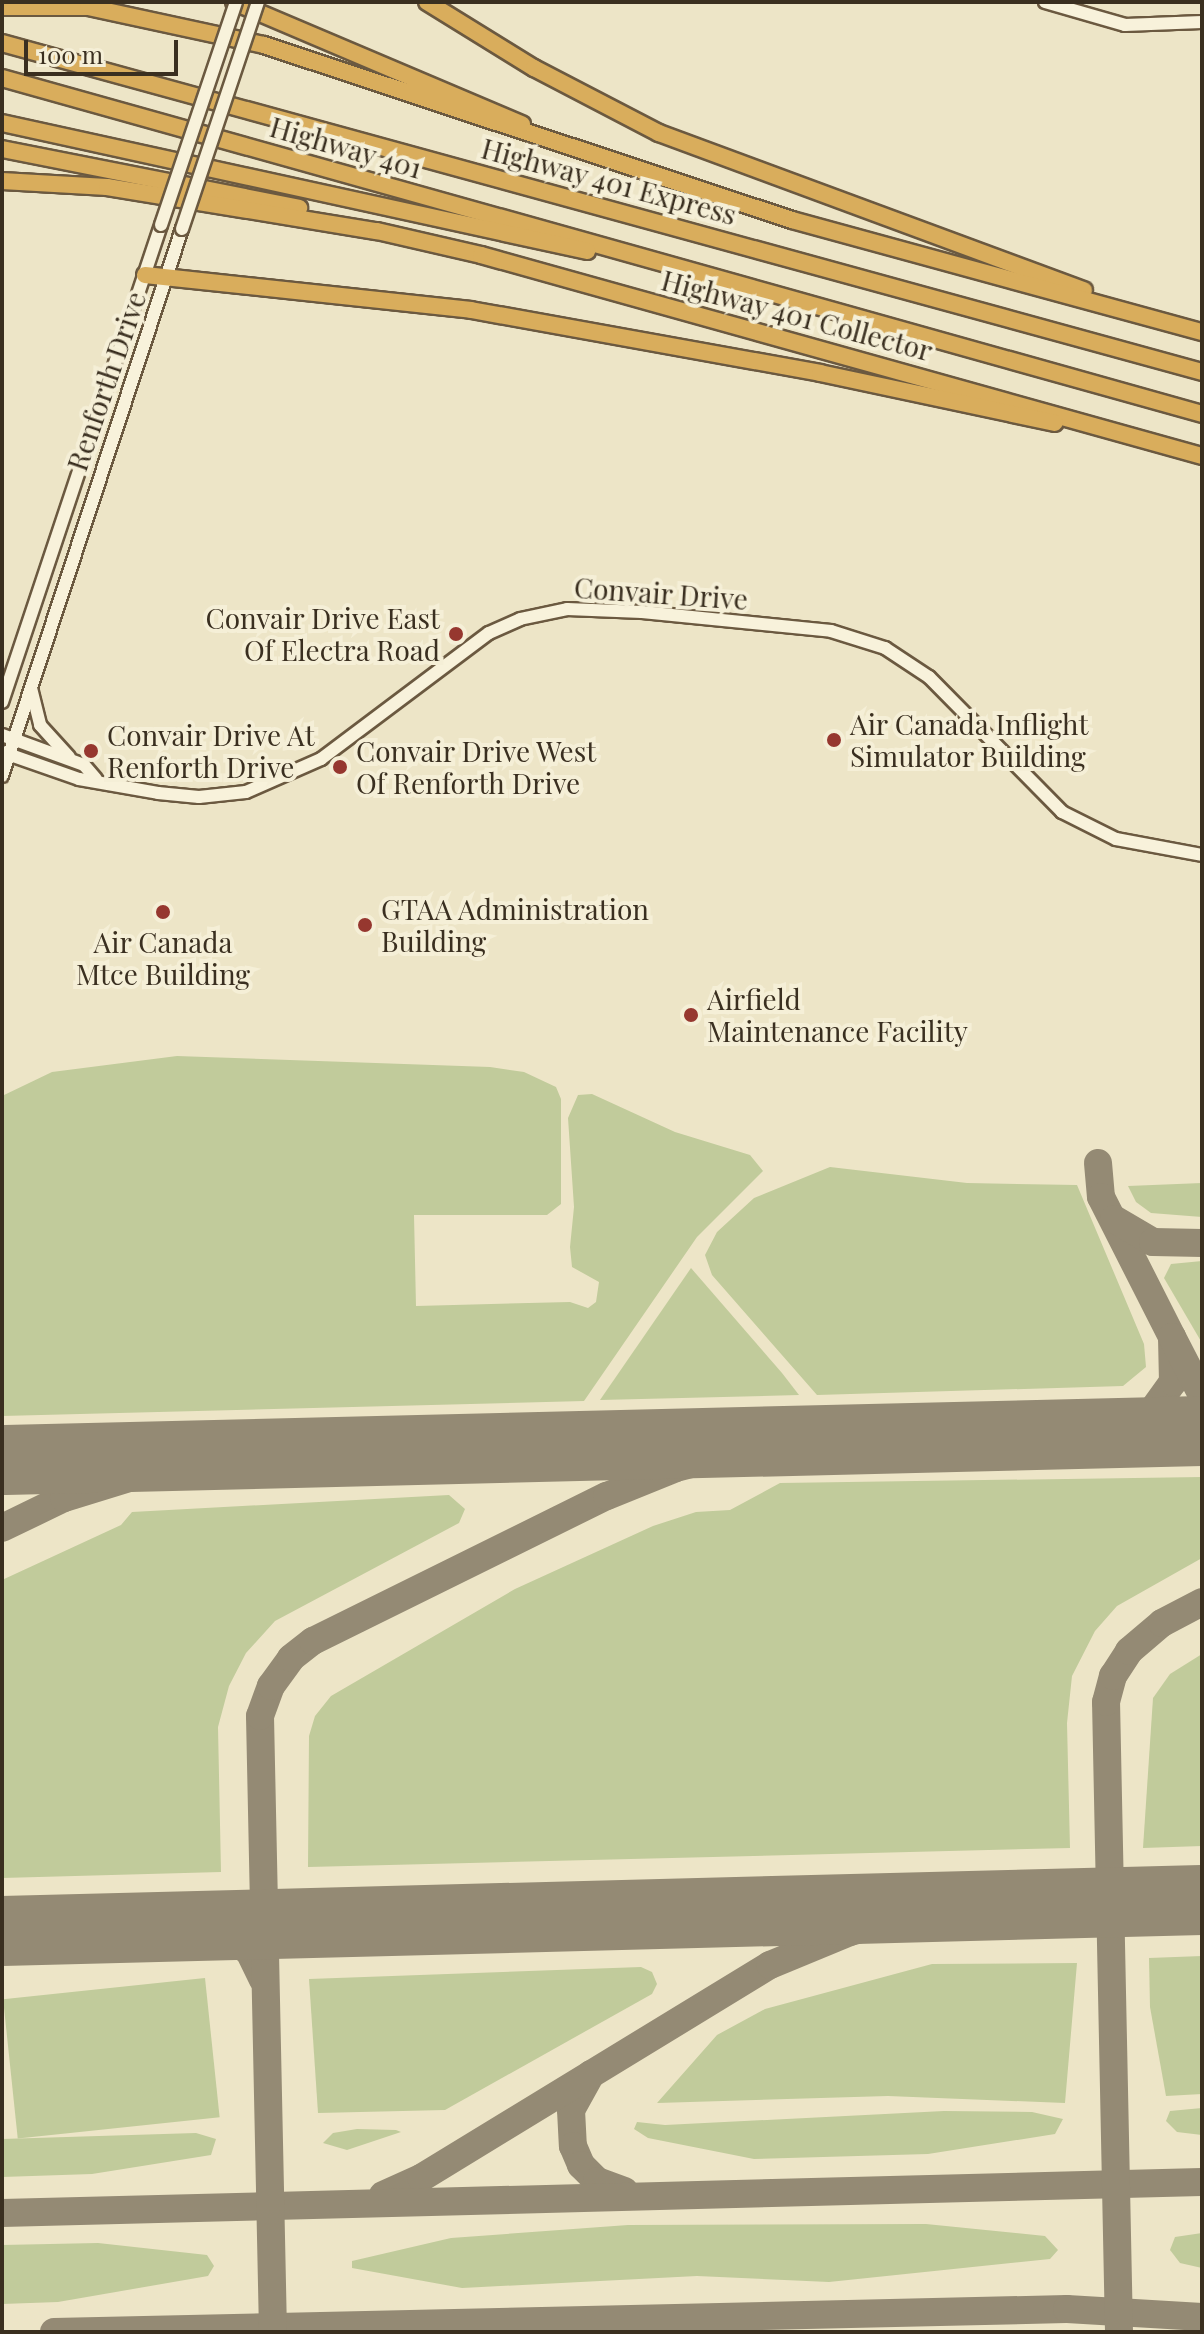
<!DOCTYPE html>
<html>
<head>
<meta charset="utf-8">
<style>
  body { margin:0 }
  #map { position:relative; width:1204px; height:2334px; overflow:hidden; background:#ede5c7; font-family:"Playfair Display",serif }
  div>[style] { position:absolute }
  .green>* { inset:0; background:#c1cb9b; transform-origin:0 0 }
  .taxiway>* { height:28px; margin:-14px; padding:0 14px; transform-origin:14px; border-radius:14px; background:#948a74 }
  .runway>* { height:70px; margin:-35px; padding:0 35px; transform-origin:35px; border-radius:35px; background:#948a74 }
  .roads { filter:drop-shadow(2px 0 #6b5940) drop-shadow(-2px 0 #6b5940) drop-shadow(0 2px #6b5940) drop-shadow(0 -2px #6b5940) }
  .secondary>* { height:12px; margin:-6px; padding:0 6px; transform-origin:6px; border-radius:6px; background:#f8f2db }
  .highway>* { height:16px; margin:-8px; padding:0 8px; transform-origin:8px; border-radius:8px; background:#d9ad5c }
  .bridges { filter:drop-shadow(2px 0 #6b5940) drop-shadow(-2px 0 #6b5940) drop-shadow(0 2px #6b5940) drop-shadow(0 -2px #6b5940) }
  .secondary-bridge>* { height:12px; margin:-6px; padding:0 6px; transform-origin:6px; border-radius:6px; background:#f8f2db }
  .dots>* { width:22px; height:22px; translate:-50% -50%; box-sizing:border-box; border:4px solid #f5efd7; border-radius:50% }
  span { translate:-50% -50%; white-space:nowrap; text-align:center; line-height:1.15; -webkit-text-stroke:8px #f5efd7; paint-order:stroke }
  .street-label { font-size:28px; color:#3a2f20 }
  .poi-label { font-size:28px; color:#3a2f20 }
  .right { translate:-100% -50%; text-align:right }
  .left { translate:0 -50%; text-align:left }
  .frame { position:absolute; inset:0; border:4px solid #3a2f20; pointer-events:none }
  .scale { position:absolute; left:24px; top:40px; width:154px; height:36px; box-sizing:border-box; border:4px solid #3a2f20; border-top:0; padding-left:10px; font-size:24px; line-height:28px; white-space:nowrap; color:#3a2f20; -webkit-text-stroke:6px #f5efd7; paint-order:stroke }
</style>
</head>
<body>
<div id="map">
  <div class="green">
    <div style="clip-path:polygon(177px 1056px,490px 1067px,524px 1072px,556px 1087px,561px 1099px,561px 1204px,547px 1215px,414px 1215px,416px 1306px,570px 1302px,588px 1308px,596px 1302px,599px 1282px,572px 1267px,570px 1247px,574px 1207px,568px 1118px,578px 1095px,592px 1094px,675px 1132px,750px 1155px,763px 1171px,697px 1237px,584px 1401px,2px 1416px,2px 1096px,52px 1072px)"></div>
    <div style="clip-path:polygon(830px 1167px,967px 1183px,1077px 1185px,1144px 1344px,1146px 1367px,1123px 1386px,817px 1395px,712px 1275px,705px 1255px,717px 1232px,754px 1198px)"></div>
    <div style="clip-path:polygon(1202px 1183px,1202px 1217px,1151px 1213px,1136px 1202px,1128px 1186px)"></div>
    <div style="clip-path:polygon(1202px 1261px,1202px 1343px,1164px 1278px,1171px 1264px)"></div>
    <div style="clip-path:polygon(691px 1268px,782px 1373px,799px 1395px,600px 1400px)"></div>
    <div style="clip-path:polygon(1202px 1477px,1202px 1558px,1117px 1606px,1095px 1631px,1072px 1676px,1067px 1723px,1070px 1848px,308px 1867px,309px 1736px,315px 1716px,331px 1696px,515px 1589px,653px 1526px,696px 1512px,730px 1510px,780px 1483px)"></div>
    <div style="clip-path:polygon(449px 1495px,465px 1509px,459px 1523px,275px 1621px,246px 1653px,229px 1686px,218px 1727px,221px 1872px,2px 1878px,2px 1580px,121px 1525px,132px 1512px)"></div>
    <div style="clip-path:polygon(1202px 1654px,1202px 1846px,1143px 1848px,1153px 1698px,1170px 1674px)"></div>
    <div style="clip-path:polygon(1202px 1956px,1202px 2094px,1166px 2096px,1150px 2007px,1149px 1958px)"></div>
    <div style="clip-path:polygon(1077px 1963px,1065px 2103px,888px 2096px,657px 2103px,717px 2035px,765px 2009px,932px 1964px)"></div>
    <div style="clip-path:polygon(641px 1967px,652px 1972px,657px 1984px,652px 1994px,445px 2110px,318px 2113px,309px 1979px)"></div>
    <div style="left:205px;top:1978px;width:140px;height:203px;rotate:84deg"></div>
    <div style="clip-path:polygon(1202px 2108px,1202px 2135px,1177px 2132px,1166px 2121px,1170px 2111px)"></div>
    <div style="clip-path:polygon(944px 2111px,1032px 2112px,1063px 2119px,1055px 2134px,928px 2154px,754px 2159px,648px 2138px,634px 2129px,637px 2122px,665px 2125px)"></div>
    <div style="clip-path:polygon(357px 2129px,396px 2130px,401px 2132px,347px 2150px,323px 2143px,333px 2133px)"></div>
    <div style="clip-path:polygon(196px 2133px,216px 2139px,211px 2155px,92px 2174px,2px 2177px,2px 2139px)"></div>
    <div style="clip-path:polygon(926px 2224px,1045px 2236px,1058px 2250px,1050px 2259px,829px 2282px,697px 2276px,462px 2288px,352px 2268px,352px 2261px,451px 2238px,628px 2225px)"></div>
    <div style="clip-path:polygon(1202px 2233px,1202px 2268px,1180px 2263px,1170px 2250px,1175px 2237px)"></div>
    <div style="clip-path:polygon(98px 2243px,207px 2255px,214px 2266px,208px 2276px,58px 2302px,2px 2304px,2px 2245px)"></div>
  </div>
  <div class="taxiway">
    <div style="left:1098px;top:1163px;width:34px;rotate:85deg"></div>
    <div style="left:1101px;top:1197px;width:157px;rotate:63.1deg"></div>
    <div style="left:1114px;top:1219px;width:45px;rotate:30.5deg"></div>
    <div style="left:1153px;top:1242px;width:49px;rotate:1.2deg"></div>
    <div style="left:1016px;top:1433px;width:100px;rotate:-1.7deg"></div>
    <div style="left:1116px;top:1430px;width:33px;rotate:-21deg"></div>
    <div style="left:1147px;top:1418px;width:44px;rotate:-54.2deg"></div>
    <div style="left:1173px;top:1382px;width:45px;rotate:-91.3deg"></div>
    <div style="left:1172px;top:1337px;width:65px;rotate:62.7deg"></div>
    <div style="left:2px;top:1528px;width:69px;rotate:-25.8deg"></div>
    <div style="left:64px;top:1498px;width:106px;rotate:-17.1deg"></div>
    <div style="left:165px;top:1467px;width:162px;rotate:-5.3deg"></div>
    <div style="left:208px;top:1926px;width:48px;rotate:31.4deg"></div>
    <div style="left:249px;top:1951px;width:32px;rotate:64deg"></div>
    <div style="left:591px;top:2074px;width:41px;rotate:119.1deg"></div>
    <div style="left:571px;top:2110px;width:36px;rotate:87deg"></div>
    <div style="left:573px;top:2146px;width:21px;rotate:67deg"></div>
    <div style="left:581px;top:2165px;width:23px;rotate:45deg"></div>
    <div style="left:597px;top:2181px;width:29px;rotate:20deg"></div>
    <div style="left:383px;top:2195px;width:42px;rotate:-24.1deg"></div>
    <div style="left:421px;top:2178px;width:409px;rotate:-31.4deg"></div>
    <div style="left:770px;top:1965px;width:87px;rotate:-22.4deg"></div>
    <div style="left:850px;top:1932px;width:93px;rotate:-15.5deg"></div>
    <div style="left:2px;top:2213px;width:1200px;rotate:-1.48deg"></div>
    <div style="left:54px;top:2332px;width:1013px;rotate:-1.3deg"></div>
    <div style="left:1067px;top:2309px;width:135px;rotate:3.4deg"></div>
    <div style="left:273px;top:2332px;width:616px;rotate:-91.21deg"></div>
    <div style="left:260px;top:1716px;width:32px;rotate:-70deg"></div>
    <div style="left:271px;top:1686px;width:34px;rotate:-54deg"></div>
    <div style="left:291px;top:1658px;width:28px;rotate:-38deg"></div>
    <div style="left:313px;top:1641px;width:328px;rotate:-26.3deg"></div>
    <div style="left:607px;top:1496px;width:74px;rotate:-22.1deg"></div>
    <div style="left:676px;top:1468px;width:112px;rotate:-14.5deg"></div>
    <div style="left:1119px;top:2332px;width:630px;rotate:-91.18deg"></div>
    <div style="left:1106px;top:1702px;width:27px;rotate:-75deg"></div>
    <div style="left:1113px;top:1676px;width:30px;rotate:-57deg"></div>
    <div style="left:1129px;top:1651px;width:43px;rotate:-40.3deg"></div>
    <div style="left:1162px;top:1623px;width:45px;rotate:-27.7deg"></div>
  </div>
  <div class="runway">
    <div style="left:5px;top:1460px;width:1197px;rotate:-1.39deg"></div>
    <div style="left:2px;top:1931px;width:1200px;rotate:-1.48deg"></div>
  </div>
  <div class="roads">
    <div class="secondary">
      <div style="left:1045px;top:2px;width:83px;rotate:16deg"></div>
      <div style="left:1125px;top:25px;width:77px;rotate:-2.2deg"></div>
      <div style="left:31px;top:688px;width:38px;rotate:76deg"></div>
      <div style="left:40px;top:725px;width:43px;rotate:47.8deg"></div>
      <div style="left:2px;top:702px;width:503px;rotate:-71.57deg"></div>
      <div style="left:2px;top:735px;width:87px;rotate:20.1deg"></div>
      <div style="left:84px;top:765px;width:18px;rotate:49deg"></div>
      <div style="left:2px;top:752px;width:82px;rotate:19.3deg"></div>
      <div style="left:79px;top:779px;width:80px;rotate:10deg"></div>
      <div style="left:158px;top:793px;width:41px;rotate:5.6deg"></div>
      <div style="left:199px;top:797px;width:47px;rotate:-6.1deg"></div>
      <div style="left:246px;top:792px;width:82px;rotate:-23.7deg"></div>
      <div style="left:321px;top:759px;width:210px;rotate:-36.9deg"></div>
      <div style="left:489px;top:633px;width:34px;rotate:-24deg"></div>
      <div style="left:520px;top:619px;width:48px;rotate:-12deg"></div>
      <div style="left:567px;top:609px;width:75px;rotate:2.3deg"></div>
      <div style="left:642px;top:612px;width:190px;rotate:5.7deg"></div>
      <div style="left:831px;top:631px;width:57px;rotate:17.5deg"></div>
      <div style="left:885px;top:648px;width:53px;rotate:33.4deg"></div>
      <div style="left:929px;top:677px;width:190px;rotate:45.4deg"></div>
      <div style="left:1062px;top:812px;width:60px;rotate:26.6deg"></div>
      <div style="left:1116px;top:839px;width:87px;rotate:10.5deg"></div>
      <div style="left:2px;top:776px;width:576px;rotate:-71.79deg"></div>
    </div>
    <div class="highway">
      <div style="left:234px;top:2px;width:313px;rotate:23deg"></div>
      <div style="left:427px;top:2px;width:126px;rotate:31.7deg"></div>
      <div style="left:534px;top:68px;width:141px;rotate:27.5deg"></div>
      <div style="left:659px;top:133px;width:453px;rotate:20.3deg"></div>
      <div style="left:2px;top:7px;width:86px"></div>
      <div style="left:88px;top:7px;width:180px;rotate:12.2deg"></div>
      <div style="left:264px;top:45px;width:556px;rotate:18.34deg"></div>
      <div style="left:792px;top:220px;width:425px;rotate:15.3deg"></div>
      <div style="left:2px;top:43px;width:1244px;rotate:15.33deg"></div>
      <div style="left:2px;top:78px;width:1246px;rotate:15.64deg"></div>
      <div style="left:2px;top:123px;width:599px;rotate:12.34deg"></div>
      <div style="left:2px;top:149px;width:303px;rotate:11.2deg"></div>
      <div style="left:2px;top:181px;width:105px;rotate:3.3deg"></div>
      <div style="left:107px;top:187px;width:274px;rotate:9.3deg"></div>
      <div style="left:377px;top:231px;width:107px;rotate:13deg"></div>
      <div style="left:481px;top:255px;width:748px;rotate:15.58deg"></div>
      <div style="left:145px;top:275px;width:328px;rotate:6.1deg"></div>
      <div style="left:471px;top:310px;width:355px;rotate:10.2deg"></div>
      <div style="left:820px;top:373px;width:240px;rotate:12deg"></div>
    </div>
  </div>
  <div class="bridges">
    <div class="secondary-bridge">
      <div style="left:161px;top:225px;width:235px;rotate:-71.4deg"></div>
      <div style="left:182px;top:229px;width:239px;rotate:-71.5deg"></div>
    </div>
  </div>
  <div class="dots">
    <div style="left:456px;top:634px;background:#96372f"></div>
    <div style="left:834px;top:740px;background:#96372f"></div>
    <div style="left:91px;top:751px;background:#96372f"></div>
    <div style="left:340px;top:767px;background:#96372f"></div>
    <div style="left:163px;top:912px;background:#96372f"></div>
    <div style="left:365px;top:925px;background:#96372f"></div>
    <div style="left:691px;top:1015px;background:#96372f"></div>
  </div>
  <div class="street-label">
    <span style="left:346px;top:147px;rotate:16deg">Highway 401</span>
    <span style="left:609px;top:181px;rotate:15deg">Highway 401 Express</span>
    <span style="left:797px;top:315px;rotate:15deg">Highway 401 Collector</span>
    <span style="left:106px;top:381px;rotate:-71deg">Renforth Drive</span>
    <span style="left:661px;top:593px;rotate:4deg">Convair Drive</span>
  </div>
  <div class="poi-label">
    <span class="right" style="left:440px;top:634px">Convair Drive East<br>Of Electra Road</span>
    <span class="left" style="left:850px;top:740px">Air Canada Inflight<br>Simulator Building</span>
    <span class="left" style="left:107px;top:751px">Convair Drive At<br>Renforth Drive</span>
    <span class="left" style="left:356px;top:767px">Convair Drive West<br>Of Renforth Drive</span>
    <span class="left" style="left:381px;top:925px">GTAA Administration<br>Building</span>
    <span style="left:163px;top:958px">Air Canada<br>Mtce Building</span>
    <span class="left" style="left:707px;top:1015px">Airfield<br>Maintenance Facility</span>
  </div>
  <div class="frame"></div>
  <div class="scale">100 m</div>
</div>
</body>
</html>
